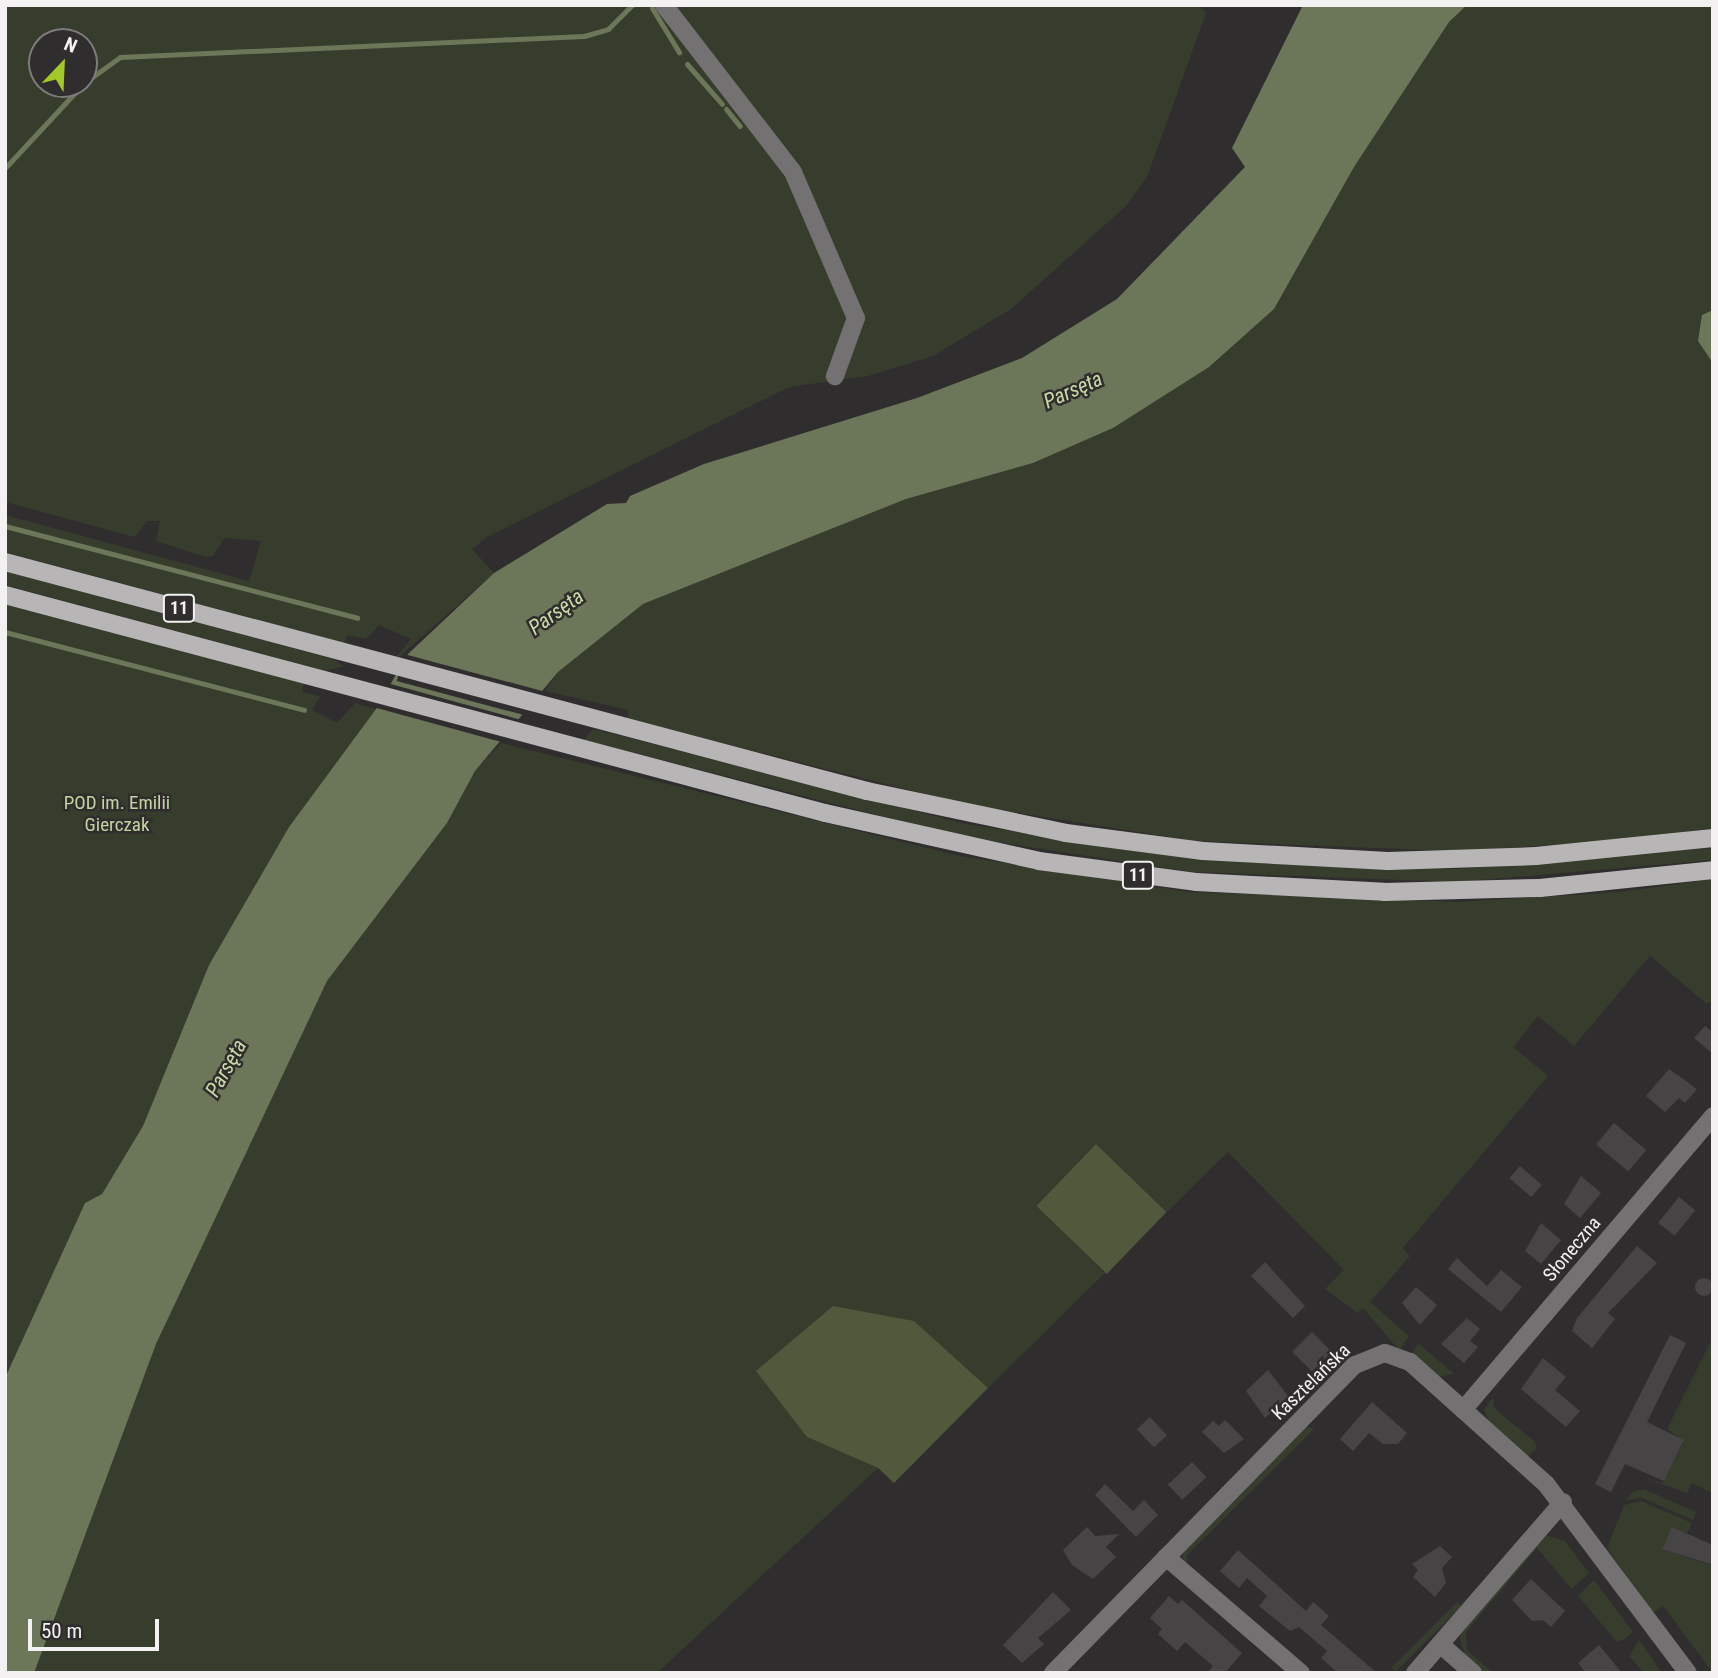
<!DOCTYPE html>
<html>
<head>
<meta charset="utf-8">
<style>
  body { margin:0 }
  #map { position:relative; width:1718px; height:1678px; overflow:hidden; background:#302d2e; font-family:"Roboto Condensed",sans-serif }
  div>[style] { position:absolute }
  .green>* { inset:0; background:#373d2d; transform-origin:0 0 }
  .forest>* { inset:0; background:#50593c; transform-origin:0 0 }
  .water>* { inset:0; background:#6c7658 }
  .pier>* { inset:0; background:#302d2e; transform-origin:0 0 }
  .stream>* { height:5px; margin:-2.5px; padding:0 2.5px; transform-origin:2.5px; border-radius:2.5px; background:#6c7658 }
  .building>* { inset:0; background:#474445; transform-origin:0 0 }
  .round { border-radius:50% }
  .minor>* { height:18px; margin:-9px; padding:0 9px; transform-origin:9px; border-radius:9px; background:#737172 }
  .major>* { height:18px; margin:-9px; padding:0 9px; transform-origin:9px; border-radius:9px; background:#b8b5b7 }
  span { translate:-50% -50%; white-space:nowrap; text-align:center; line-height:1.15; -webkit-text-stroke:5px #302d2e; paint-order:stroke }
  .shield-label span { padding:2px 5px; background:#302d2e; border:2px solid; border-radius:5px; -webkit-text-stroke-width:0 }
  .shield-label { font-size:18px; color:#f3f1f2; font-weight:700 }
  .park-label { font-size:19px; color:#c3d59e }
  .street-label { font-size:19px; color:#f3f1f2 }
  .water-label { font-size:21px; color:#cadca5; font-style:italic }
  .frame { position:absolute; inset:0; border:7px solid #f3f1f2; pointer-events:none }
  .north { position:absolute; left:28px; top:28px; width:70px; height:70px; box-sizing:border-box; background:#302d2e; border:2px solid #7e7b7c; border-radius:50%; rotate:23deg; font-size:19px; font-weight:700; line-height:28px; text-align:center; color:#f3f1f2 }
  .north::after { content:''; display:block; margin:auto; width:24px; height:32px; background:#a2c928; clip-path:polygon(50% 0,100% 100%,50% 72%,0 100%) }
  .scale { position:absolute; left:28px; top:1619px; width:131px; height:32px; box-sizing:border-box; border:4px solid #f3f1f2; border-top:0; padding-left:9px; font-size:21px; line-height:24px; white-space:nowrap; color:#f3f1f2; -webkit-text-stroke:5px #302d2e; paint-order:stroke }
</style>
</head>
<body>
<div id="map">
  <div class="green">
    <div style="clip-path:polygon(evenodd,5px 5px,1198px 5px,1206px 13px,1147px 177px,1126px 206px,1011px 309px,933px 356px,868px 376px,789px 387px,487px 537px,472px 549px,494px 573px,390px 665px,411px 639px,379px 625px,366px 639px,347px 635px,344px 643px,5px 552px,5px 515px,249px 581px,261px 541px,224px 538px,213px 556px,206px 557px,156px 541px,160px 521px,147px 521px,135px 537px,5px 502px,5px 5px,42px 42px,84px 42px,84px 84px,42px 84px,42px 42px)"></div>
    <div style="clip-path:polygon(1467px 5px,1713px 5px,1713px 828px,1615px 841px,1456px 851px,1194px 841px,969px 805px,627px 719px,628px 710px,545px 691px,558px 672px,643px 604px,906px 499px,1033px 463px,1113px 428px,1274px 309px,1354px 167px,1449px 22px)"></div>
    <div style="clip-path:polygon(5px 571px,333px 659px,344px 666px,325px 671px,5px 585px)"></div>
    <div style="clip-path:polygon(5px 604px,304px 683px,302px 692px,320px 696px,312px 710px,337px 723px,355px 703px,376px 709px,289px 827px,209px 965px,143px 1126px,102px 1194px,85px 1203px,5px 1378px)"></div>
    <div style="clip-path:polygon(593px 729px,966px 824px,1192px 859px,1456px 869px,1713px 848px,1713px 860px,1456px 882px,1191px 872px,964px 837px,584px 740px)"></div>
    <div style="clip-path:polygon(501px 743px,960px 856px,1189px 892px,1457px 902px,1620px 892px,1713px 879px,1713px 1002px,1706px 1003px,1650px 956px,1574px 1046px,1538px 1016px,1513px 1047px,1548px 1076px,1403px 1248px,1410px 1256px,1370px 1302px,1409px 1336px,1399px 1350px,1363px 1308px,1358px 1313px,1325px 1289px,1344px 1270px,1228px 1152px,1167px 1212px,1096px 1144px,1036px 1205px,1105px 1273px,988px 1388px,914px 1322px,833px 1306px,807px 1437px,878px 1468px,657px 1673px,33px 1673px,156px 1344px,265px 1102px,327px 981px,447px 823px,475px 771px)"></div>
    <div style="clip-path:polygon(1713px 1337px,1713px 1493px,1692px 1483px,1687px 1493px,1645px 1478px,1663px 1483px,1684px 1441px,1667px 1429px)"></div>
    <div style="clip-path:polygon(1418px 1343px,1454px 1374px,1437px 1377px,1411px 1355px)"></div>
    <div style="clip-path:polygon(1511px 1372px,1493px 1397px,1494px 1408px,1534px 1441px,1537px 1448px,1526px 1458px,1492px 1427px,1484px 1410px)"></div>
    <div style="clip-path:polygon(1305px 1425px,1314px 1429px,1187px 1555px,1187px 1566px,1182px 1560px,1185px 1547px)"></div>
    <div style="clip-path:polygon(1644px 1489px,1696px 1512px,1693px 1520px,1642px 1498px,1626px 1500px,1632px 1492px)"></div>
    <div style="clip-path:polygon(1641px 1501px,1692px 1523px,1687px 1533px,1672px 1527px,1662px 1549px,1713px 1566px,1713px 1673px,1663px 1606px,1653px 1613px,1607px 1548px,1624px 1505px)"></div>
    <div style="clip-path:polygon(1542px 1534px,1565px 1541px,1589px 1573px,1572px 1589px,1537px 1548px,1466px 1632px,1467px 1650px,1493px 1673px,1485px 1673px,1465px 1656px,1459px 1634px)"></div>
    <div style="clip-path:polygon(1594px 1580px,1633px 1632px,1625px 1639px,1617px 1642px,1578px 1596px)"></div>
    <div style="left:1457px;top:1602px;width:6px;height:93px;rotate:45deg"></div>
    <div style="clip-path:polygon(1639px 1640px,1662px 1673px,1644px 1673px,1629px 1656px)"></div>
  </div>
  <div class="forest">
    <div style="left:1096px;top:1144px;width:98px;height:86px;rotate:44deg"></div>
    <div style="clip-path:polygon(833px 1306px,914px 1321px,988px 1388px,894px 1483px,878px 1468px,807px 1437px,756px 1371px)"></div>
  </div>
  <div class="water">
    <div style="clip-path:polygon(1303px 5px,1467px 5px,1449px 22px,1354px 167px,1274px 309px,1209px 367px,1113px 428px,1033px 463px,906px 499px,643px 604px,558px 672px,475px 771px,447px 823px,327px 981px,156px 1344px,34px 1673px,5px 1673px,5px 1378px,85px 1203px,102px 1194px,143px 1126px,209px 965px,289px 827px,376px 709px,408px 654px,494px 573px,607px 504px,626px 503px,630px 496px,704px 464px,917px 398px,1022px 358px,1117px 299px,1245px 167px,1232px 148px)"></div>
    <div style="clip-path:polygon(1713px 310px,1713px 363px,1698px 341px,1702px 315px)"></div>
  </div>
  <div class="pier">
    <div style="left:404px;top:654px;width:149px;height:28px;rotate:15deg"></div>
    <div style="clip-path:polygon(387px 683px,525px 721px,505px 743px,373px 707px)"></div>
  </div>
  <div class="stream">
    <div style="left:652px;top:8px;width:52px;rotate:58.5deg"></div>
    <div style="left:687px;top:64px;width:53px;rotate:48.8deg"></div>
    <div style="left:84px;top:83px;width:44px;rotate:-35.8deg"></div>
    <div style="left:120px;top:57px;width:464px;rotate:-2.6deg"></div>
    <div style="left:584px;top:36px;width:25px;rotate:-16deg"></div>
    <div style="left:608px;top:29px;width:34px;rotate:-45deg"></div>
    <div style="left:726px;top:109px;width:22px;rotate:51deg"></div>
    <div style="left:5px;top:168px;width:115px;rotate:-47.1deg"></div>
    <div style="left:5px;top:526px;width:364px;rotate:14.6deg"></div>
    <div style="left:5px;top:632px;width:309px;rotate:14.6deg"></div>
  </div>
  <div class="building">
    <div style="clip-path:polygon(1705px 1026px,1713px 1032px,1713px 1054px,1694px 1038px)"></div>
    <div style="clip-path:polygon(1669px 1069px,1697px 1089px,1685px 1103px,1679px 1098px,1665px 1112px,1646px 1096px)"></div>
    <div style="left:1614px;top:1123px;width:42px;height:28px;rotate:40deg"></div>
    <div style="left:1520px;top:1166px;width:29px;height:16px;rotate:41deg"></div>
    <div style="clip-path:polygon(1581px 1176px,1601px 1193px,1580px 1218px,1564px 1204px)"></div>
    <div style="left:1679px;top:1197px;width:21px;height:33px;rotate:39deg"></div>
    <div style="clip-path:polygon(1541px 1223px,1561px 1240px,1541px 1264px,1525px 1251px)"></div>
    <div style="clip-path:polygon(1637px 1246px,1657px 1263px,1608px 1313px,1615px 1319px,1592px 1348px,1572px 1331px,1577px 1318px)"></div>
    <div style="clip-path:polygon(1457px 1258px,1487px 1286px,1501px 1270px,1522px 1287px,1501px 1312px,1448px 1269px)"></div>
    <div style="clip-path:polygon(1265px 1262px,1305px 1306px,1293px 1318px,1251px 1276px)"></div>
    <div class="round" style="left:1695px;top:1278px;width:18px;height:18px"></div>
    <div style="clip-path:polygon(1416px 1287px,1437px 1305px,1420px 1325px,1402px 1303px)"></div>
    <div style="clip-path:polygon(1467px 1318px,1480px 1329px,1470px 1341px,1478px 1347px,1464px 1363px,1441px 1344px)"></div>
    <div style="left:1312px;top:1332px;width:28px;height:28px;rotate:45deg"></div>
    <div style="clip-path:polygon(1670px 1335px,1686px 1343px,1647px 1422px,1684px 1440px,1664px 1481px,1625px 1464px,1611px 1492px,1595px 1484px)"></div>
    <div style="clip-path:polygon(1543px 1358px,1566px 1377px,1555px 1390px,1580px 1411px,1566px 1427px,1521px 1389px)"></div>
    <div style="clip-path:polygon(1268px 1370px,1288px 1396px,1265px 1418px,1246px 1391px)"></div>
    <div style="clip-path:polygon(1372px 1402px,1407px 1433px,1398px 1444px,1383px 1444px,1369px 1433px,1353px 1451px,1340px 1439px)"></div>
    <div style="left:1150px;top:1417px;width:25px;height:18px;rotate:47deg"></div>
    <div style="clip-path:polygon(1225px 1420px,1244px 1439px,1224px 1453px,1202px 1432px,1213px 1421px,1219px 1426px)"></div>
    <div style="left:1192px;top:1462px;width:21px;height:33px;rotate:47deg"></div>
    <div style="clip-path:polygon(1105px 1484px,1133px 1511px,1144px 1500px,1158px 1515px,1136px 1537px,1095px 1495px)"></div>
    <div style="clip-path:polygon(1087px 1527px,1095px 1536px,1119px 1534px,1106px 1547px,1116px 1557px,1093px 1579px,1072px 1565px,1063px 1550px)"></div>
    <div style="clip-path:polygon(1672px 1527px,1713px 1545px,1713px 1565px,1662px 1549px)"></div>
    <div style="clip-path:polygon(1440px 1546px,1452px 1557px,1442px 1568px,1446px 1583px,1435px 1597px,1413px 1577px,1418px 1570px,1412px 1564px)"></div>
    <div style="clip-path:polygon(1238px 1550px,1306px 1611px,1313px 1602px,1329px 1616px,1321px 1625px,1377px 1673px,1338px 1673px,1321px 1658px,1327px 1651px,1299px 1627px,1290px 1631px,1259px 1606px,1267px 1596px,1247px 1578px,1239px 1588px,1220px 1571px)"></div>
    <div style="clip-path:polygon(1531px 1579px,1565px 1611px,1551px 1627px,1543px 1620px,1532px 1621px,1512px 1600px)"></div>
    <div style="clip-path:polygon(1053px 1592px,1071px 1610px,1038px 1638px,1044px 1644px,1022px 1663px,1003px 1645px)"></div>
    <div style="clip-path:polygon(1169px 1596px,1178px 1604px,1182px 1600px,1242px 1653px,1225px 1673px,1207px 1673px,1213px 1666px,1185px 1642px,1177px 1651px,1158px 1634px,1162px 1629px,1150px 1618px)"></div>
    <div style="clip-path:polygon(1599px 1645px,1622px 1673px,1586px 1673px,1578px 1663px)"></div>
  </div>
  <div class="minor">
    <div style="left:664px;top:5px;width:211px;rotate:52.3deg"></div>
    <div style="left:793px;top:172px;width:159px;rotate:66.7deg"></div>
    <div style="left:856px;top:318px;width:62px;rotate:109.9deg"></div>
    <div style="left:1463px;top:1410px;width:386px;rotate:-49.6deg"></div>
    <div style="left:1166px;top:1557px;width:178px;rotate:40.7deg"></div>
    <div style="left:1440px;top:1644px;width:44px;rotate:41.3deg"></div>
    <div style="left:1053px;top:1673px;width:431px;rotate:-45.6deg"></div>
    <div style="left:1355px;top:1365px;width:32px;rotate:-22deg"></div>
    <div style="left:1385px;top:1353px;width:27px;rotate:20deg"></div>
    <div style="left:1410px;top:1362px;width:183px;rotate:41.9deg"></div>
    <div style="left:1546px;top:1484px;width:236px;rotate:53.1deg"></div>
    <div style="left:1415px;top:1673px;width:226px;rotate:-49.1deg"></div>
  </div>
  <div class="major">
    <div style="left:5px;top:562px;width:892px;rotate:14.88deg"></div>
    <div style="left:867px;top:791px;width:203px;rotate:11.9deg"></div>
    <div style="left:1066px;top:833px;width:138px;rotate:7.5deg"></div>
    <div style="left:1203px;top:851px;width:185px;rotate:3.1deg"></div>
    <div style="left:1388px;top:861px;width:148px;rotate:-1.9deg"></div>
    <div style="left:1536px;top:856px;width:178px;rotate:-5.8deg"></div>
    <div style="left:5px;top:595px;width:848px;rotate:14.89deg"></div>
    <div style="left:825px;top:813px;width:219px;rotate:12.6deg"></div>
    <div style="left:1039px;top:861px;width:158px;rotate:7.6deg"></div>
    <div style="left:1196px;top:882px;width:188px;rotate:3deg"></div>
    <div style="left:1384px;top:892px;width:156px;rotate:-1.5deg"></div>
    <div style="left:1540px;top:888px;width:174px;rotate:-5.9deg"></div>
  </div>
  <div class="shield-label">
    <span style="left:179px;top:608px">11</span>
    <span style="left:1138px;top:875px">11</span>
  </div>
  <div class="park-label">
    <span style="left:117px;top:814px">POD im. Emilii<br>Gierczak</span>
  </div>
  <div class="street-label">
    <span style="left:1572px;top:1249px;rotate:-50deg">Słoneczna</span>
    <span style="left:1311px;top:1382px;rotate:-44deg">Kasztelańska</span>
  </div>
  <div class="water-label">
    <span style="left:1073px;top:390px;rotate:-24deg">Parsęta</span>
    <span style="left:556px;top:612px;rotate:-36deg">Parsęta</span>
    <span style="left:226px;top:1068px;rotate:-61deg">Parsęta</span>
  </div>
  <div class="frame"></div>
  <div class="north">N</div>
  <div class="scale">50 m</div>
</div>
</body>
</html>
